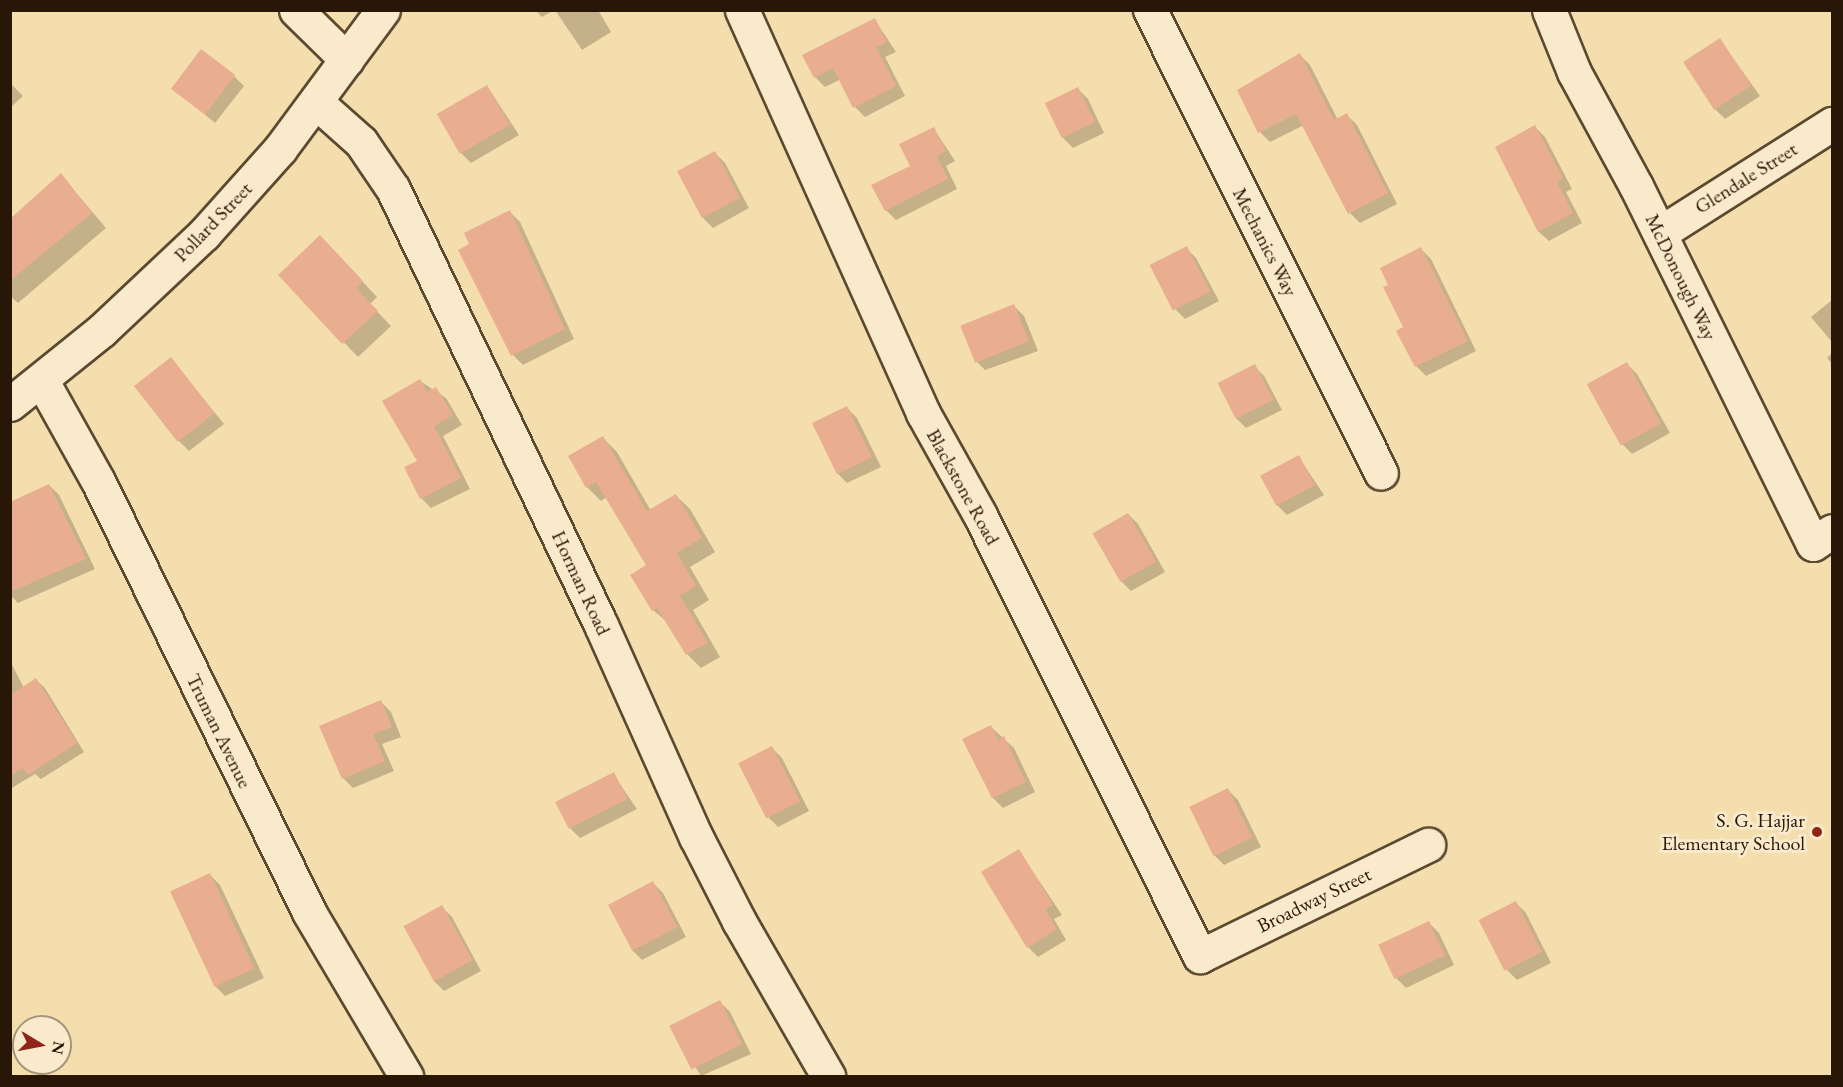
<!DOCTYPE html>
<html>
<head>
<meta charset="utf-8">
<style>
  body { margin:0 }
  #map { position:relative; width:1843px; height:1087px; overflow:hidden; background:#f5dead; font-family:"EB Garamond",serif }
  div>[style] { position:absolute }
  .shadow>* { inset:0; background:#0003 }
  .building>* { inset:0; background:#e9ae8f; transform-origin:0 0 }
  .roads { filter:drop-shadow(2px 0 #5b4930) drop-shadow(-2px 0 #5b4930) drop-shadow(0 2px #5b4930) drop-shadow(0 -2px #5b4930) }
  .minor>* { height:33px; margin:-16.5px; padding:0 16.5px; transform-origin:16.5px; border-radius:16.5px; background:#f8eaca }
  .dots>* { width:16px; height:16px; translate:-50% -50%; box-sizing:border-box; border:3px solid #f8eaca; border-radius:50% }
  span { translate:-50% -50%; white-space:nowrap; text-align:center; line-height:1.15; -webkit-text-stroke:6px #f8eaca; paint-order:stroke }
  .street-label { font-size:20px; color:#281707 }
  .poi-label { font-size:20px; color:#281707 }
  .right { translate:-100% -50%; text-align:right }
  .frame { position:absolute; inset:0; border:12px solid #281707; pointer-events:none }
  .north { position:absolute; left:12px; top:1015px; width:60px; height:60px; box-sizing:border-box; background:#f8eaca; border:2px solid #a5967c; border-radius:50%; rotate:100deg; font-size:16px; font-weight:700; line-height:24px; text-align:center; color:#281707 }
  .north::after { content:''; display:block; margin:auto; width:21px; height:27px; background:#8f2418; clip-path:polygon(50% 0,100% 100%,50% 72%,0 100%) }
</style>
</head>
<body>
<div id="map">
  <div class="shadow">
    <div style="clip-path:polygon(535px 10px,554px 10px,542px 17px)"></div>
    <div style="clip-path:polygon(555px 10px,598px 10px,611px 32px,582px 50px)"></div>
    <div style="clip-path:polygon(875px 20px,896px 52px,885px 57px,905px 96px,865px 117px,855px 107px,841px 79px,825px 87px,815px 77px)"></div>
    <div style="clip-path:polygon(1720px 40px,1760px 96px,1725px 119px,1715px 109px)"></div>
    <div style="clip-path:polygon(1300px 55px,1310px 65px,1338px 120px,1347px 115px,1357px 125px,1397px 204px,1360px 223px,1350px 213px,1304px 125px,1270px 142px,1260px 132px)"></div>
    <div style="clip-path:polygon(234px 76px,244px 86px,215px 123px,173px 88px)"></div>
    <div style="clip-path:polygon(10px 83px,23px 96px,10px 108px)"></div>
    <div style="clip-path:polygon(487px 86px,519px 135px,471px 163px,461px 153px)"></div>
    <div style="clip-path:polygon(1078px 89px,1088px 99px,1104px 133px,1073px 148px,1063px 138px)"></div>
    <div style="clip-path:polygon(1535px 127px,1545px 137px,1572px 189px,1566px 192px,1582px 223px,1549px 241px,1539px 232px,1497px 147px)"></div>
    <div style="clip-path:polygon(934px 129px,955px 161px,946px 166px,957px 189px,896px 220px,886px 210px)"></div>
    <div style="clip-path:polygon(715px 153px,725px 163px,749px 208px,713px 228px,703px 218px)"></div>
    <div style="clip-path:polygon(61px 175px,106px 228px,18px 303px,10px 296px,10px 221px)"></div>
    <div style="clip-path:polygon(510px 212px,520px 222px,574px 339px,523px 365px,513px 355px,460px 251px)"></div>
    <div style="clip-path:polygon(1186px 248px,1196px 258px,1219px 301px,1185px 319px,1175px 309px,1152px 266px)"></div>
    <div style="clip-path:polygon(1421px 249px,1431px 259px,1476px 351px,1426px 376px,1416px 366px,1390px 285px)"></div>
    <div style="clip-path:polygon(335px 252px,377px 297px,370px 304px,391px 326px,358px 357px,280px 276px)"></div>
    <div style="clip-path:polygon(1832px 300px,1832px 342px,1811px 317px)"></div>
    <div style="clip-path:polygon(1014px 306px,1024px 316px,1038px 351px,985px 370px,975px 360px)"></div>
    <div style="clip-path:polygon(1832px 353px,1832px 364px,1827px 358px)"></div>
    <div style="clip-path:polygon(171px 359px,224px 424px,189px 451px,179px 441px)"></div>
    <div style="clip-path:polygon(1627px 364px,1637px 374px,1670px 433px,1632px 454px,1622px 444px)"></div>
    <div style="clip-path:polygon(1254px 366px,1264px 376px,1282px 410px,1246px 428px,1236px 418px)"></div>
    <div style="clip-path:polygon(420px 381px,446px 398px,462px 425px,443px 436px,470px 489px,431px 508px,421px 498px,406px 468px,419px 461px)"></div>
    <div style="clip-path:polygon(847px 408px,857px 418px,881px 467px,847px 483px,837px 473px)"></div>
    <div style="clip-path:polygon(603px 438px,617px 452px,651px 511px,676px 496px,690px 509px,715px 552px,690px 567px,709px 600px,693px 610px,720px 657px,701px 668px,687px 654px,668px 623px,653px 610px,648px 566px,607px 497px,601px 501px,587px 487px)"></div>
    <div style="clip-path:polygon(1298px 456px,1324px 495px,1287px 515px,1277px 505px,1262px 476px)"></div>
    <div style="clip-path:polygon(49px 485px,59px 495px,95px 569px,18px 603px,10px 595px,10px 535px)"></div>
    <div style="clip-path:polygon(1128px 514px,1138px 524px,1165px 572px,1131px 591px,1121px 581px)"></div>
    <div style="clip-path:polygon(10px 661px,24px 688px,36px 680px,45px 688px,84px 752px,41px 779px,35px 774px,10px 789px)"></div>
    <div style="clip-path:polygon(381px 702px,391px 712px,401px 737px,382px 744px,394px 771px,353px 788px,343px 778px)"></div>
    <div style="clip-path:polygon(991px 727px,1014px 748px,1035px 792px,1003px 808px,993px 798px,964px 739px)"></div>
    <div style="clip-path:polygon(772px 748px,782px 758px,809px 811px,778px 827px,768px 817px)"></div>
    <div style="clip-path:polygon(613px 774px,637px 809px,580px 838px,570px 828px)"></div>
    <div style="clip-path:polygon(1228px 790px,1238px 800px,1261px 847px,1224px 865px,1214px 855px)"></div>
    <div style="clip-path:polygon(1019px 851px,1062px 915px,1054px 919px,1066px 940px,1038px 957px,1028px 947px)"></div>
    <div style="clip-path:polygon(210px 875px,220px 885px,264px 978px,225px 996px,215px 986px,172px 893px)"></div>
    <div style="clip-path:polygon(653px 883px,663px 893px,686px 937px,642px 960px,632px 950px,610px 905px)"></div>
    <div style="clip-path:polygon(1516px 903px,1526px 913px,1551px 963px,1517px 980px,1507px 970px)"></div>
    <div style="clip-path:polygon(442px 907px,452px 917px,481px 971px,444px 991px,434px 981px)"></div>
    <div style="clip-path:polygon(1429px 923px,1439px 933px,1454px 965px,1406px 988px,1396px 978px)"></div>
    <div style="clip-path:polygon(720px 1002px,730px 1012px,751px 1054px,701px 1076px,671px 1027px)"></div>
  </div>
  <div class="building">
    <div style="clip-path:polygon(875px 18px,887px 42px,876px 47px,896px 86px,853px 108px,833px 68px,814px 78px,802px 55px)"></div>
    <div style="left:1720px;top:38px;width:57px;height:44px;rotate:57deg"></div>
    <div style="left:201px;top:49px;width:43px;height:50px;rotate:37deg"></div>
    <div style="clip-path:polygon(1300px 53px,1334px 120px,1347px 113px,1388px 193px,1348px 214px,1296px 114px,1258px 133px,1237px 90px)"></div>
    <div style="left:487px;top:85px;width:46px;height:58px;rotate:60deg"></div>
    <div style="left:1078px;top:87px;width:39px;height:37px;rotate:64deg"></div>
    <div style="clip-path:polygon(1535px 125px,1563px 178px,1557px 182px,1573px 213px,1538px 232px,1495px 147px)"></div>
    <div style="clip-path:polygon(934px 127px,946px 151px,937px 156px,948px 179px,885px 211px,871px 185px,910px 166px,899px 144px)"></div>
    <div style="left:715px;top:151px;width:53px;height:43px;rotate:62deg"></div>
    <div style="clip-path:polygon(61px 173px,92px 213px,10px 281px,10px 219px)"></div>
    <div style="clip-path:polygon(510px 210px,565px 329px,511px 356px,458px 250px,469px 244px,464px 233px)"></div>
    <div style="clip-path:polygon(320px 235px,363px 281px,356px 288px,378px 311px,342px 344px,278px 275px)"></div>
    <div style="left:1187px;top:246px;width:51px;height:42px;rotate:63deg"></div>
    <div style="clip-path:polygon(1421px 247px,1468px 341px,1415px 367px,1396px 331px,1403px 327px,1383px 287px,1388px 285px,1380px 268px)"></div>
    <div style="left:1014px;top:304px;width:40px;height:58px;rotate:68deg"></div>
    <div style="left:171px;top:357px;width:71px;height:47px;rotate:52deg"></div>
    <div style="left:1627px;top:362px;width:70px;height:46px;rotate:61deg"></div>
    <div style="left:1255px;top:364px;width:40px;height:42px;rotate:63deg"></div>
    <div style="clip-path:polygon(420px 379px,427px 392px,436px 387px,453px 415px,434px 426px,461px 478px,420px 499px,404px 467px,417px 461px,382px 401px)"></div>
    <div style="left:847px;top:406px;width:57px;height:39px;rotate:64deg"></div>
    <div style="clip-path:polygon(603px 436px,647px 511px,676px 494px,702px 538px,677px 553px,696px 586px,680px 596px,708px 643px,686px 655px,657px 608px,652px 611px,630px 575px,646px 565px,596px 482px,586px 488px,568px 456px)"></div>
    <div style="left:1299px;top:455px;width:34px;height:44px;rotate:62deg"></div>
    <div style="clip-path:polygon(49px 484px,86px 559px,10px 592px,10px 502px)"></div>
    <div style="left:1128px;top:513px;width:56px;height:41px;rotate:60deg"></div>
    <div style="clip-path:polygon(36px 678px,77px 743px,28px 775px,23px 768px,10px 776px,10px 695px)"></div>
    <div style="clip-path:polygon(381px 700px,392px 727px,373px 734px,385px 761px,342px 779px,319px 726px)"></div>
    <div style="clip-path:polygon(991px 725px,998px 740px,1004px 736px,1026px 782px,992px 798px,962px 739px)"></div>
    <div style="left:772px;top:746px;width:62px;height:38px;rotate:63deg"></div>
    <div style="left:614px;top:772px;width:30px;height:66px;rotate:63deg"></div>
    <div style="left:1228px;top:788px;width:55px;height:43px;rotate:64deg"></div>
    <div style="clip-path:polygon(1019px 849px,1053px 905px,1045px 909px,1057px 929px,1027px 948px,981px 872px)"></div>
    <div style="left:210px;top:873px;width:105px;height:44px;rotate:65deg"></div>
    <div style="left:653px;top:881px;width:52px;height:51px;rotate:62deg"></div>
    <div style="left:1516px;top:901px;width:57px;height:42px;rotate:63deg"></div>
    <div style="left:442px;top:905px;width:63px;height:44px;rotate:61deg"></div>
    <div style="left:1429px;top:921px;width:38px;height:56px;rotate:65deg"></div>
    <div style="left:720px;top:1000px;width:49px;height:57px;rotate:63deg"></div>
  </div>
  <div class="roads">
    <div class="minor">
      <div style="left:296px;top:10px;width:71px;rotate:44.4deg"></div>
      <div style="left:742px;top:10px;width:442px;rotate:65.8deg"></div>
      <div style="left:923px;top:413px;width:117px;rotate:60.8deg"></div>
      <div style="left:980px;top:515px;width:493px;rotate:63.5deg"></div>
      <div style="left:1200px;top:956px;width:254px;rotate:-26deg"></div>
      <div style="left:1150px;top:10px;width:517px;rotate:63.48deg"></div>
      <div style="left:1549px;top:10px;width:67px;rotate:68deg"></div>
      <div style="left:1574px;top:72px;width:130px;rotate:61.5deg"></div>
      <div style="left:1636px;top:186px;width:399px;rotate:63.7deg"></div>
      <div style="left:1813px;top:544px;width:23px;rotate:-34deg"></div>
      <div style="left:316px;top:102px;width:60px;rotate:41.6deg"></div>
      <div style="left:361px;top:142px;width:57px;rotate:55.8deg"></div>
      <div style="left:393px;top:189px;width:483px;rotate:64.5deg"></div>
      <div style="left:601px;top:625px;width:232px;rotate:65.9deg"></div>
      <div style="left:696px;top:837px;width:94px;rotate:62.9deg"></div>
      <div style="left:739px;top:921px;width:179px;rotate:60.1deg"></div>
      <div style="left:1660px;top:233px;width:204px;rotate:-32.4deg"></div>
      <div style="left:42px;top:381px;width:115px;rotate:60.8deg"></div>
      <div style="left:98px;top:481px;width:480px;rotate:63.9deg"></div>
      <div style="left:309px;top:912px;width:191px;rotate:59.4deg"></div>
      <div style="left:10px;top:404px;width:118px;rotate:-38.8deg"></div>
      <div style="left:102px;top:330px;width:140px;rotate:-43.3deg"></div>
      <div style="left:204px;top:234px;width:114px;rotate:-48.2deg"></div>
      <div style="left:280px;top:149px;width:173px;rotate:-53.5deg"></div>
    </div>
  </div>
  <div class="dots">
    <div style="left:1817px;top:832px;background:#8f2418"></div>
  </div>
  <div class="street-label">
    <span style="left:1746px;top:178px;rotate:-32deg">Glendale Street</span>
    <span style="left:213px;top:222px;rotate:-46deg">Pollard Street</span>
    <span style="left:1265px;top:242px;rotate:63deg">Mechanics Way</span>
    <span style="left:1681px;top:277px;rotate:64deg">McDonough Way</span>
    <span style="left:963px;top:487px;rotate:61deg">Blackstone Road</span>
    <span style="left:581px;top:583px;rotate:65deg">Horman Road</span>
    <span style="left:219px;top:731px;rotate:64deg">Truman Avenue</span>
    <span style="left:1314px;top:900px;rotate:-26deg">Broadway Street</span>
  </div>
  <div class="poi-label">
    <span class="right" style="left:1805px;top:832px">S. G. Hajjar<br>Elementary School</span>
  </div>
  <div class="frame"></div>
  <div class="north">N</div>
</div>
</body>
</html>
